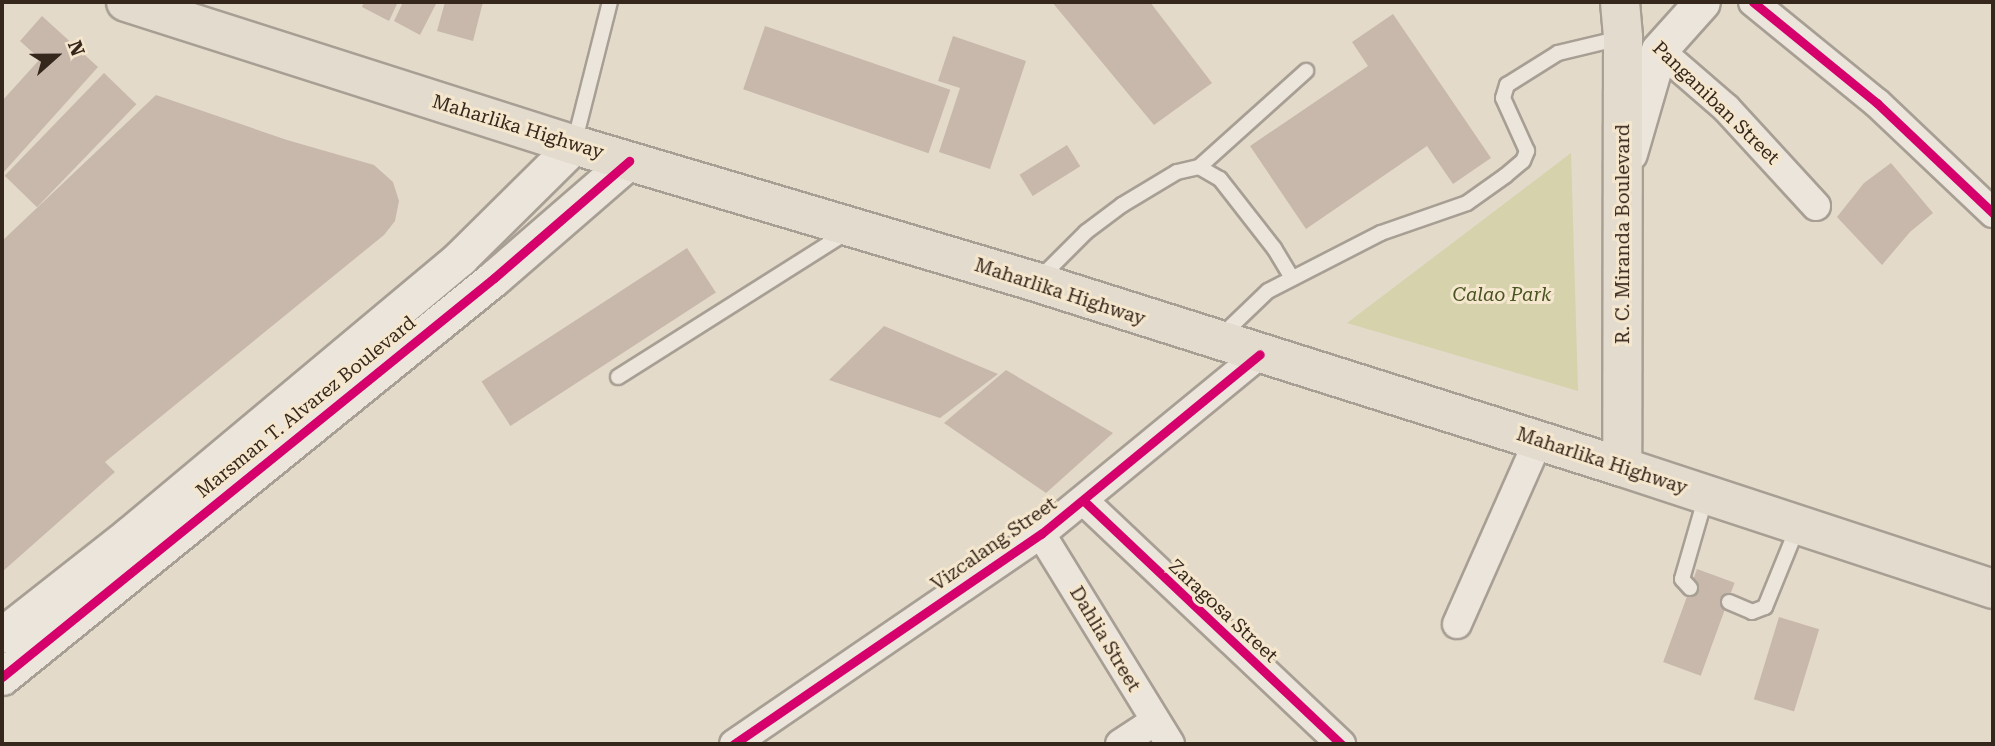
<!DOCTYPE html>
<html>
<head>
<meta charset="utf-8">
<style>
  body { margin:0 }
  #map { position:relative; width:1995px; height:746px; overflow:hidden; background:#e4daca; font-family:"Roboto Serif",serif }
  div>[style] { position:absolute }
  .green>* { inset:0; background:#d5d2ac }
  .building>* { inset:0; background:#c7b8ab; transform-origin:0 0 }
  .roads { filter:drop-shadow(2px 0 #a89f94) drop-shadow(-2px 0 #a89f94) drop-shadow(0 2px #a89f94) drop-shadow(0 -2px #a89f94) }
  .service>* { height:14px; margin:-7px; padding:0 7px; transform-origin:7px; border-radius:7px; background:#ebe5dc }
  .minor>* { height:28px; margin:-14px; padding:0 14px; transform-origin:14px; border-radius:14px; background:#ebe5dc }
  .tertiary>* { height:35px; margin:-17.5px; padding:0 17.5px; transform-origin:17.5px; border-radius:17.5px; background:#ebe5dc }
  .primary>* { height:38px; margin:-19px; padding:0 19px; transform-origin:19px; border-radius:19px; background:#e3dbcd }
  .cycleway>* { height:9px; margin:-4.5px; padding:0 4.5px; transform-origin:4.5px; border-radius:4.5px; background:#d6006c }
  span { translate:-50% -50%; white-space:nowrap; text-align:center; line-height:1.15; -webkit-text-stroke:6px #f5e7ce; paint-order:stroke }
  .street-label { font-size:19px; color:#36271c }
  .park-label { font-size:19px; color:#4a5322; font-style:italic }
  .frame { position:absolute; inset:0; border:4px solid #36271c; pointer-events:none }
  .north { position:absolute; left:21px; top:21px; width:70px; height:70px; -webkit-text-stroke:5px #f5e7ce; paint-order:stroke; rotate:69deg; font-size:19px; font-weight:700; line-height:28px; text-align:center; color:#36271c }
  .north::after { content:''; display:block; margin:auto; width:24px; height:32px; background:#36271c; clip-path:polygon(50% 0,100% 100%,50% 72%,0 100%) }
</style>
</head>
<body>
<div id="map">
  <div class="green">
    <div style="clip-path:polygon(1571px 153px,1578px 391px,1347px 323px)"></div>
  </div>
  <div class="building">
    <div style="clip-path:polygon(364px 2px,398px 2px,389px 21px,362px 7px)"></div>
    <div style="clip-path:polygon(403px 2px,437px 2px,420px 35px,394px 21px)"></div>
    <div style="clip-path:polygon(445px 2px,483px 2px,473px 41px,437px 31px)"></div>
    <div style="clip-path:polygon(1052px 2px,1150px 2px,1212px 83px,1154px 125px)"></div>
    <div style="clip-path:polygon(1393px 14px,1491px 158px,1453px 184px,1427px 146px,1306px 229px,1250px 146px,1368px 66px,1352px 42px)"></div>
    <div style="clip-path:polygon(42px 16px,98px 67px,2px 174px,2px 101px,40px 59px,20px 41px)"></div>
    <div style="left:765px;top:26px;width:196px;height:67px;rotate:19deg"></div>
    <div style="clip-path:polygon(953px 36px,1026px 61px,990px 169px,939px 152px,960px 88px,938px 81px)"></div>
    <div style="left:104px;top:73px;width:45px;height:143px;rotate:44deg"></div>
    <div style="clip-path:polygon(156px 95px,287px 140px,374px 165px,393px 182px,399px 201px,395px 221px,384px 235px,105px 462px,115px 472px,2px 572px,2px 241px)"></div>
    <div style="left:1067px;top:145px;width:25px;height:56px;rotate:58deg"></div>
    <div style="clip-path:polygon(1891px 163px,1933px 213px,1910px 232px,1882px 265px,1837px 217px,1864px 183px)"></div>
    <div style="left:687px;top:248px;width:53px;height:245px;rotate:57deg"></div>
    <div style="clip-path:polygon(884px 326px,998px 374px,940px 418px,829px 380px)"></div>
    <div style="clip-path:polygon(1006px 370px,1113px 433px,1046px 493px,944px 423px)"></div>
    <div style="left:1697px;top:569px;width:40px;height:99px;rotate:20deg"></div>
    <div style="left:1779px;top:617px;width:42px;height:86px;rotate:17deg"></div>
  </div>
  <div class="roads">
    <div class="service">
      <div style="left:574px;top:144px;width:146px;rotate:-75.8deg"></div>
      <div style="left:1199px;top:167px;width:144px;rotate:-41.9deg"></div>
      <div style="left:1039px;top:279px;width:66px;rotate:-45deg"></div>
      <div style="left:1086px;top:232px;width:45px;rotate:-36.9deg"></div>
      <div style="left:1122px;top:205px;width:64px;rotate:-31deg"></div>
      <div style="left:1177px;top:172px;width:23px;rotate:-13deg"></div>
      <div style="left:1199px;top:167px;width:24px;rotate:30deg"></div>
      <div style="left:1220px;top:179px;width:88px;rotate:52deg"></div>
      <div style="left:1274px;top:248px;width:35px;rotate:59deg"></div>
      <div style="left:1220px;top:337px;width:66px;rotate:-43.8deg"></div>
      <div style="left:1268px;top:291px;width:127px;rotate:-27.2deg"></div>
      <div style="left:1381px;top:233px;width:91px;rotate:-19.2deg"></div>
      <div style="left:1467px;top:203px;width:47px;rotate:-35.4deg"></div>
      <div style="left:1505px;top:176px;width:23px;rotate:-40deg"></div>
      <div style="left:1523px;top:161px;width:11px;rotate:-68deg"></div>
      <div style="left:1527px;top:151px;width:58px;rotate:-114.4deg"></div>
      <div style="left:1503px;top:98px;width:14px;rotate:-73deg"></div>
      <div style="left:1507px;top:85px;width:60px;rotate:-32.1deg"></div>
      <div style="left:1558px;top:53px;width:65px;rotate:-13.4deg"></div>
      <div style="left:618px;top:377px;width:271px;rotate:-32.3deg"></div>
      <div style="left:1690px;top:588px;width:12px;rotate:-132deg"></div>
      <div style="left:1682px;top:579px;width:86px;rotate:-73.9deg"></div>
      <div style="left:1729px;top:602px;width:25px;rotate:23deg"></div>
      <div style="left:1752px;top:612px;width:14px;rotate:-21deg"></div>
      <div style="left:1765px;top:607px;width:87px;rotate:-67.8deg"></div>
    </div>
    <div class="minor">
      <div style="left:1753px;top:2px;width:160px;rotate:39.2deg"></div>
      <div style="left:1877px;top:103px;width:160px;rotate:43.5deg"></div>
      <div style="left:1659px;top:50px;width:89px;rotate:40.9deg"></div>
      <div style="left:1726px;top:108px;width:133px;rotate:47.4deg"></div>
      <div style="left:1084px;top:501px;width:354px;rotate:43.4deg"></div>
      <div style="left:1041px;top:534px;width:246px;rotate:58.4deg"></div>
      <div style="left:1457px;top:624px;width:200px;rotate:-66.1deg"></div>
      <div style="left:734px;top:744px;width:372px;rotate:-34.4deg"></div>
      <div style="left:1041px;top:534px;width:283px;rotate:-39.4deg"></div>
      <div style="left:1120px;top:744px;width:42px;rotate:-33.3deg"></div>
    </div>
    <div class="tertiary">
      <div style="left:1629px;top:153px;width:107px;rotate:-73.8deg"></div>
      <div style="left:1659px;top:50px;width:64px;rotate:-48.1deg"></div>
      <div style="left:2px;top:635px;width:162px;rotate:-38.2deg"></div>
      <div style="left:129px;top:535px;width:432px;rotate:-39.9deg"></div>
      <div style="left:460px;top:258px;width:161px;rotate:-44.7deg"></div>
      <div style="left:2px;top:677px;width:633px;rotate:-39.04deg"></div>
      <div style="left:494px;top:278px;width:179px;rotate:-40.9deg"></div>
    </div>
    <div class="primary">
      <div style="left:126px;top:2px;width:470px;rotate:17.7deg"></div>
      <div style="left:574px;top:145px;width:482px;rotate:16.5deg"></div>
      <div style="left:1036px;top:282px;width:615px;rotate:17.52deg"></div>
      <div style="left:1622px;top:467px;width:391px;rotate:18.2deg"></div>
      <div style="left:1620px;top:2px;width:36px;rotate:85deg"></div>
      <div style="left:1623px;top:38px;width:429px;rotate:90.1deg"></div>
    </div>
  </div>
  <div class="cycleway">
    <div style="left:1753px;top:2px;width:160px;rotate:39.2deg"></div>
    <div style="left:1877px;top:103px;width:160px;rotate:43.5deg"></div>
    <div style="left:1084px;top:501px;width:354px;rotate:43.4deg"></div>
    <div style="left:2px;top:677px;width:633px;rotate:-39.04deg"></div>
    <div style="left:494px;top:278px;width:179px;rotate:-40.9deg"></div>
    <div style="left:734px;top:744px;width:372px;rotate:-34.4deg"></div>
    <div style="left:1041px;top:534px;width:283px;rotate:-39.4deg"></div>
  </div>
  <div class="street-label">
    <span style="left:1716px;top:103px;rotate:44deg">Panganiban Street</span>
    <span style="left:518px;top:127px;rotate:17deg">Maharlika Highway</span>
    <span style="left:1623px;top:234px;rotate:-90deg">R. C. Miranda Boulevard</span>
    <span style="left:1060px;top:292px;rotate:18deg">Maharlika Highway</span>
    <span style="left:306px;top:407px;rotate:-39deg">Marsman T. Alvarez Boulevard</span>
    <span style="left:1602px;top:461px;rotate:18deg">Maharlika Highway</span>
    <span style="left:994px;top:544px;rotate:-35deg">Vizcalang Street</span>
    <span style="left:1223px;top:611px;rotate:43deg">Zaragosa Street</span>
    <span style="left:1105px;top:639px;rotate:59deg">Dahlia Street</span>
  </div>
  <div class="park-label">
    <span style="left:1502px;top:295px">Calao Park</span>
  </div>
  <div class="frame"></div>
  <div class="north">N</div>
</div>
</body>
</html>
